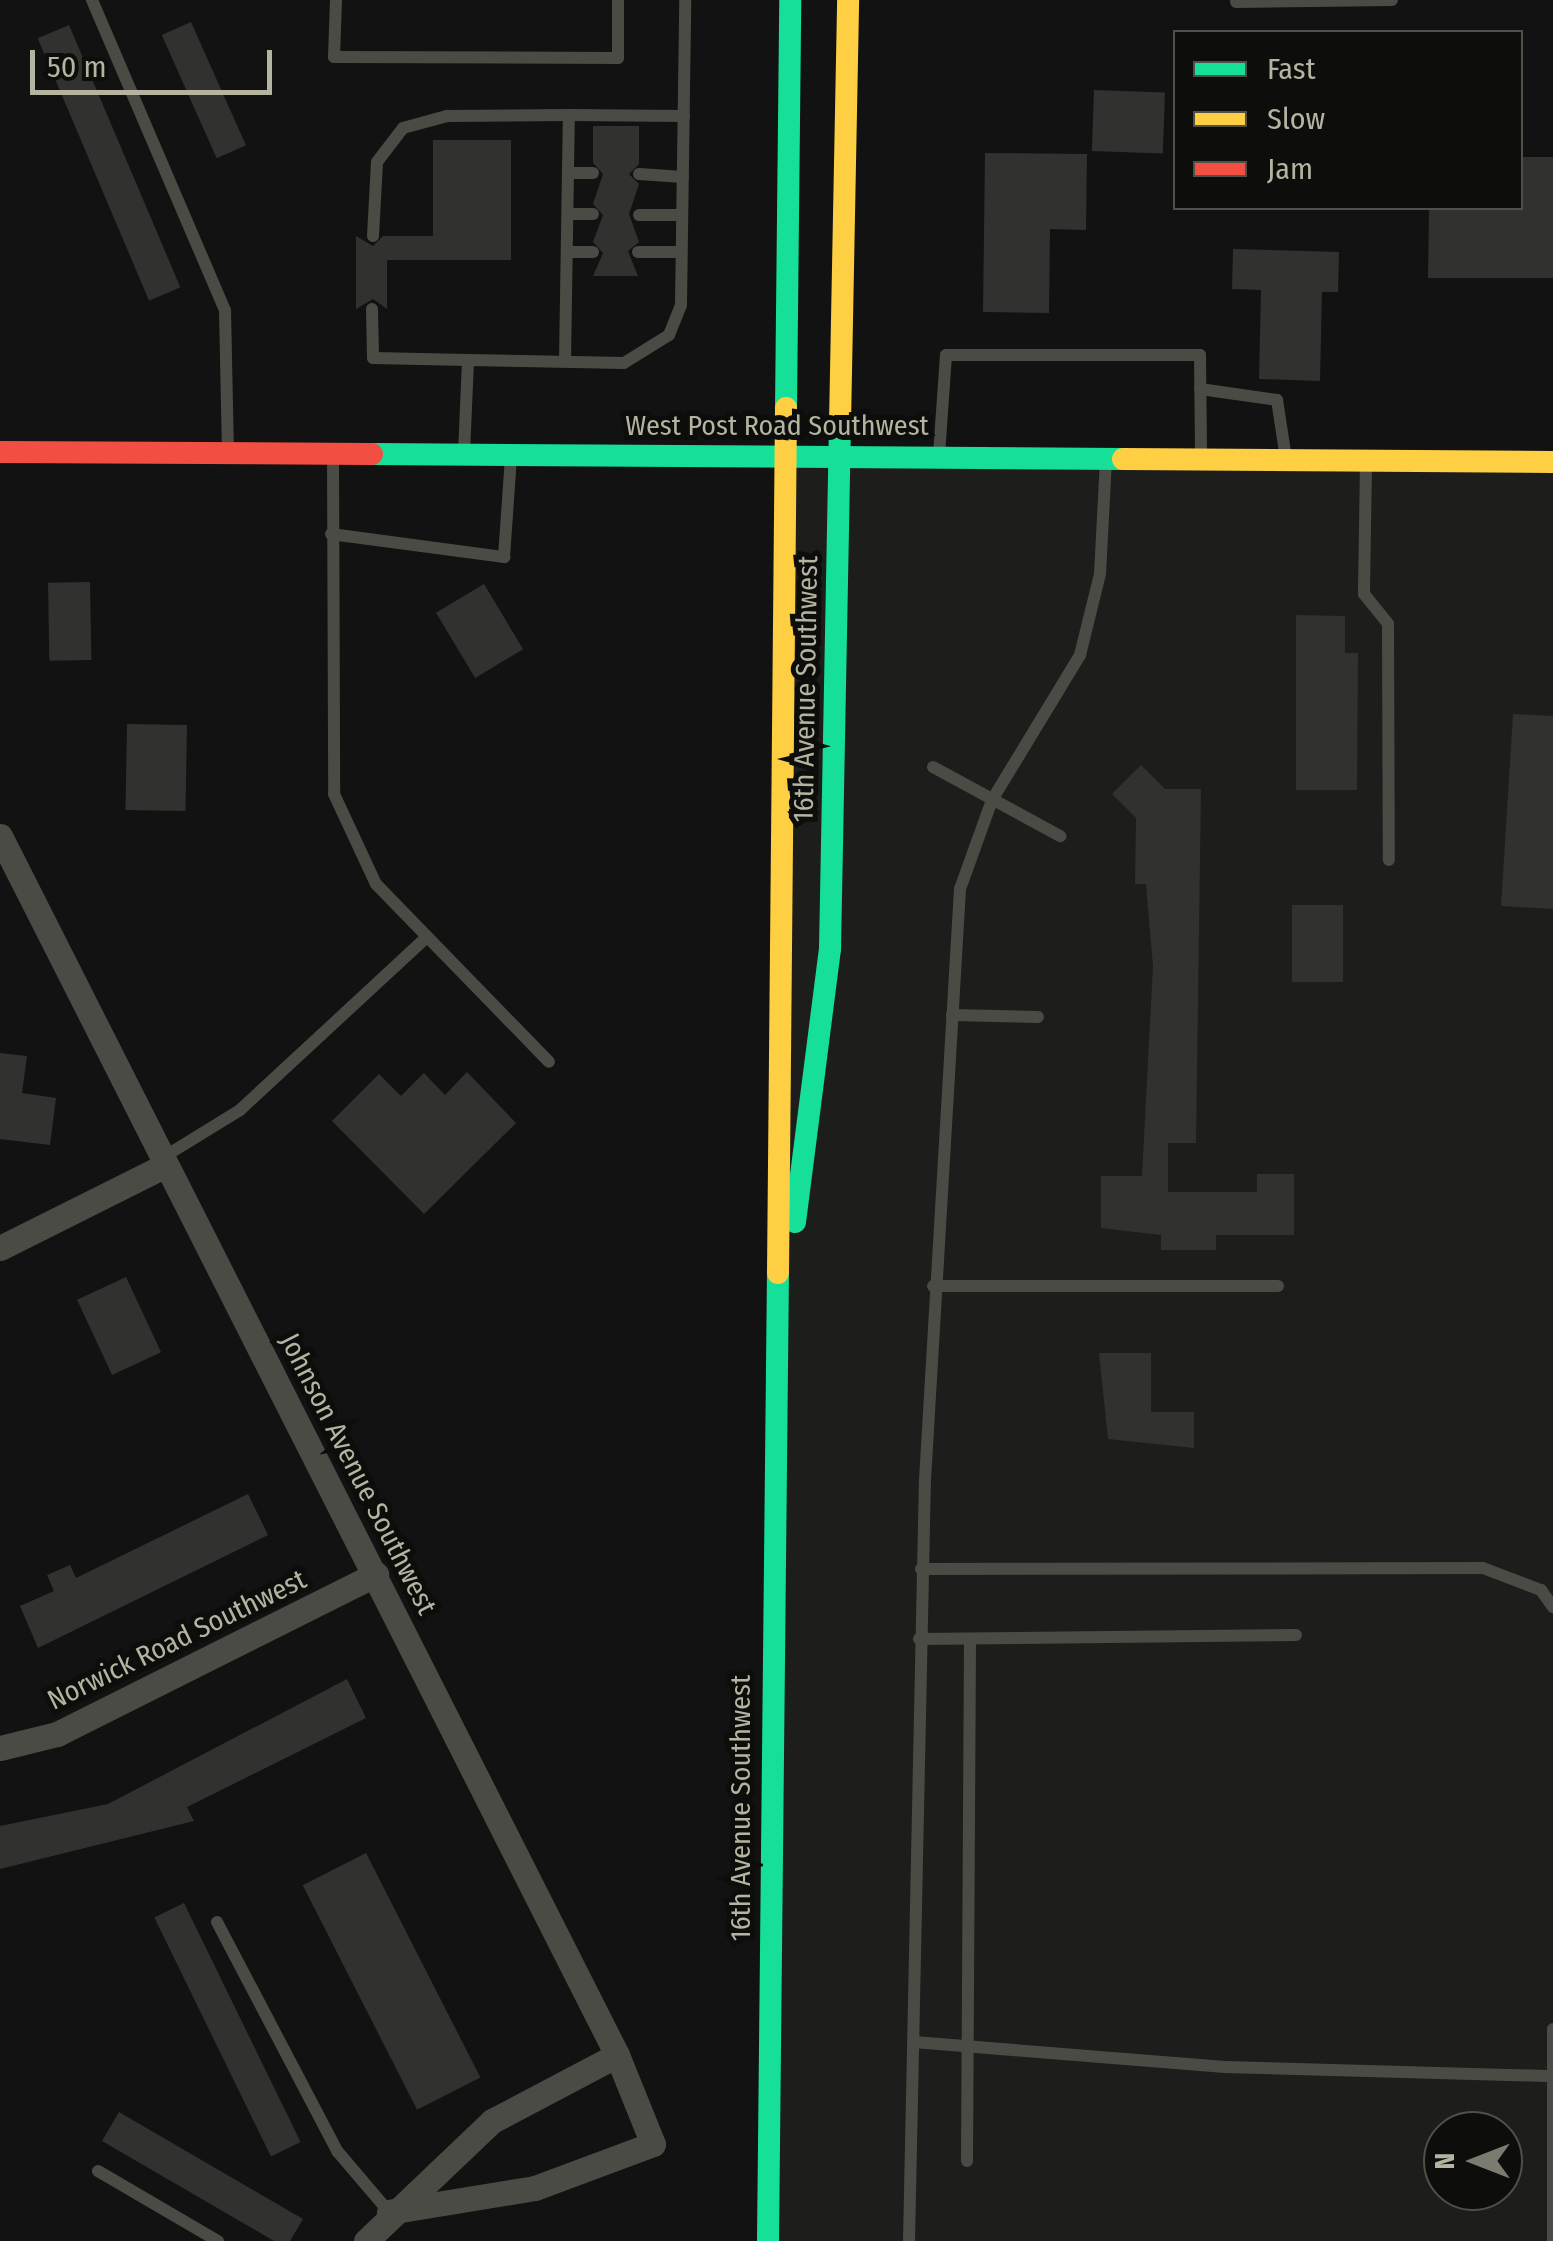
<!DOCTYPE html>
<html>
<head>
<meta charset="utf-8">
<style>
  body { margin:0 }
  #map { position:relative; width:1553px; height:2241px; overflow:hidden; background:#121212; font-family:"Fira Sans Condensed",sans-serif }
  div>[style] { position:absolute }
  .built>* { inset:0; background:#1d1e1c }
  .building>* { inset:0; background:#31312f; transform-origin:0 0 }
  .lane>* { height:12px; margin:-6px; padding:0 6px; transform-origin:6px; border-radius:6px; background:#4b4b46 }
  .street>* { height:25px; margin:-12.5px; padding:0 12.5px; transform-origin:12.5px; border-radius:12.5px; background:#4b4b46 }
  .fast>* { height:22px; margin:-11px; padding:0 11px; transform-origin:11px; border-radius:11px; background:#16e098 }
  .slow>* { height:22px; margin:-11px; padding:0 11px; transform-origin:11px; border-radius:11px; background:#ffcf43 }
  .jam>* { height:22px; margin:-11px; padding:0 11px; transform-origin:11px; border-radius:11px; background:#f24e42 }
  span { translate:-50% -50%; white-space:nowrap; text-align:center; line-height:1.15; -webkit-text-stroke:10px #0d0e0c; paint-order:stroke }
  .street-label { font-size:28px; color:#b5b4a1 }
  .legend { position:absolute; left:1173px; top:30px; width:350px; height:180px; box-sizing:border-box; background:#0d0e0c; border:2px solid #505048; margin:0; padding:12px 18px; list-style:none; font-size:30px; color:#b5b4a1 }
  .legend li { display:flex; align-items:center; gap:20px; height:50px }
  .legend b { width:50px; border:2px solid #505048 }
  .north { position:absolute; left:1423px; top:2111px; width:100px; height:100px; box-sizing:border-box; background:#0d0e0c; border:2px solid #505048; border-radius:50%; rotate:270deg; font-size:28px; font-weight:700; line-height:40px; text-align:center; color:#b5b4a1 }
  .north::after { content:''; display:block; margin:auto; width:35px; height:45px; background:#7c7b6f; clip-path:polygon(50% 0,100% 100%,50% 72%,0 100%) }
  .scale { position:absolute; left:30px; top:50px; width:242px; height:45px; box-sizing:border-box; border:5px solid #b5b4a1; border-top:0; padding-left:12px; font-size:30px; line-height:35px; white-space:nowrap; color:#b5b4a1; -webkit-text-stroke:8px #0d0e0c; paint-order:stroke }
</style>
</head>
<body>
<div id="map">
  <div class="built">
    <div style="clip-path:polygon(evenodd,783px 456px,1553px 462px,1553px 2241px,768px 2241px,783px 456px,1443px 2131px,1503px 2131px,1503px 2191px,1443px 2191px,1443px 2131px)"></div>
  </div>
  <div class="building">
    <div style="left:191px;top:22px;width:135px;height:32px;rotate:66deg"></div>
    <div style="left:69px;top:25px;width:285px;height:34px;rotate:67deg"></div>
    <div style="left:1094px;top:90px;width:71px;height:61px;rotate:2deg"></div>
    <div style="clip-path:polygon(593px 126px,639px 126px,639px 164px,629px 174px,639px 184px,629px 214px,639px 242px,628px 251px,638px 276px,593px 276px,603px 253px,593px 242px,603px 215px,593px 204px,603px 174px,593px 163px)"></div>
    <div style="clip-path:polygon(433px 140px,511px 140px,511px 260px,387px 260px,387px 309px,373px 299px,356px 309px,356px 236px,373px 246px,383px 236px,433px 236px)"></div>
    <div style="clip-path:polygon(985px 153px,1087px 154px,1086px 230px,1050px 229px,1049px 313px,983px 312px)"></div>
    <div style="clip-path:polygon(1520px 157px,1553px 157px,1553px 278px,1428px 278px,1429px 208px,1520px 208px)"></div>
    <div style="clip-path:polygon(1233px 249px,1339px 252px,1338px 292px,1322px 292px,1320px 381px,1259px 379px,1261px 290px,1232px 289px)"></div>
    <div style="left:90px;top:582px;width:78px;height:42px;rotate:89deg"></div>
    <div style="left:484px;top:584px;width:76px;height:56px;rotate:59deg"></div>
    <div style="clip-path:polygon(1296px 615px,1345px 616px,1345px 653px,1358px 653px,1357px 790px,1296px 790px)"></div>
    <div style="clip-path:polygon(1513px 714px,1553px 716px,1553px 909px,1501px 906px)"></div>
    <div style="left:127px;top:724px;width:60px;height:86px;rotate:1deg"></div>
    <div style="clip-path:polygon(1141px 765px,1165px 789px,1201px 789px,1196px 1143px,1168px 1143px,1168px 1192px,1257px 1192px,1257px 1174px,1294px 1174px,1294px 1235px,1216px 1235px,1216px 1250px,1161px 1250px,1161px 1235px,1101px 1228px,1101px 1176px,1142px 1176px,1153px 966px,1146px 884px,1135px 884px,1136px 818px,1112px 794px)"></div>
    <div style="left:1292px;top:905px;width:51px;height:77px"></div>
    <div style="clip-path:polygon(0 1053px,27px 1056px,22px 1093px,56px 1098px,50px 1145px,0 1139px)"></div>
    <div style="clip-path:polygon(467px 1072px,516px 1123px,424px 1214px,332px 1121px,379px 1074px,401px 1096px,424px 1073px,445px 1095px)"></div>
    <div style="left:126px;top:1277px;width:83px;height:54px;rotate:65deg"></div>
    <div style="clip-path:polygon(1099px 1353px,1151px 1353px,1151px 1412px,1194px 1412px,1194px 1448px,1108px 1439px)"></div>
    <div style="clip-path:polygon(248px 1494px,268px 1535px,38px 1648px,20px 1606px,54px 1591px,47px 1575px,70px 1565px,76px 1578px)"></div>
    <div style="clip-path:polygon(347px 1679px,366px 1718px,187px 1807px,194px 1821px,0 1869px,0 1826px,108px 1804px)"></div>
    <div style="left:366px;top:1853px;width:252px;height:71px;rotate:63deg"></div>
    <div style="left:184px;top:1903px;width:266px;height:33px;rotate:64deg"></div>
    <div style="clip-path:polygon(119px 2112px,303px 2219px,290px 2241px,274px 2241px,102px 2141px)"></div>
  </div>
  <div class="lane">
    <div style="left:92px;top:0;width:337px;rotate:66.8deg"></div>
    <div style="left:225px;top:310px;width:140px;rotate:88.8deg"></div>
    <div style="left:336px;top:0;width:57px;rotate:92deg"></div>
    <div style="left:334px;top:57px;width:284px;rotate:0.2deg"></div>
    <div style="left:618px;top:58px;width:58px;rotate:-90deg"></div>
    <div style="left:1236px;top:2px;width:156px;rotate:-0.7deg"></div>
    <div style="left:569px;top:173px;width:24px"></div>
    <div style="left:639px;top:174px;width:44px;rotate:3.9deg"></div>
    <div style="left:568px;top:214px;width:25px"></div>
    <div style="left:639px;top:215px;width:43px"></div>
    <div style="left:373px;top:236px;width:74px;rotate:-86.9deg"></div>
    <div style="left:377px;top:162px;width:43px;rotate:-52.6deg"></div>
    <div style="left:403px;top:128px;width:46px;rotate:-15.3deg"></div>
    <div style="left:447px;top:116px;width:122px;rotate:-0.5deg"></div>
    <div style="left:567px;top:252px;width:26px"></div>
    <div style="left:638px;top:252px;width:43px"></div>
    <div style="left:372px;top:309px;width:49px;rotate:88.8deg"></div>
    <div style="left:373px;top:358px;width:95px;rotate:1.2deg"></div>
    <div style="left:565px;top:361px;width:246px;rotate:-89.1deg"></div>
    <div style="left:569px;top:115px;width:115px;rotate:0.5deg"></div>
    <div style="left:1200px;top:389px;width:78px;rotate:8.1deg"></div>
    <div style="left:1277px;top:400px;width:59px;rotate:81.2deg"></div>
    <div style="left:464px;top:453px;width:93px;rotate:-87.5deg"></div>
    <div style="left:468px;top:360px;width:156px;rotate:1.1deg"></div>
    <div style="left:624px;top:363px;width:53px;rotate:-31.9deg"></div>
    <div style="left:669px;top:335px;width:32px;rotate:-68deg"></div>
    <div style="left:681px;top:305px;width:305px;rotate:-89.2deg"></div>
    <div style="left:333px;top:455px;width:339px;rotate:89.8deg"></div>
    <div style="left:334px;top:794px;width:99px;rotate:65deg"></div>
    <div style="left:376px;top:884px;width:248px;rotate:45.8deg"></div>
    <div style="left:939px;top:455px;width:100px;rotate:-86deg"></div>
    <div style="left:946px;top:355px;width:254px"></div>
    <div style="left:1200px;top:355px;width:101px;rotate:89.4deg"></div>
    <div style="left:1366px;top:463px;width:131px;rotate:90.9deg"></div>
    <div style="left:1364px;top:594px;width:38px;rotate:51deg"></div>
    <div style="left:1388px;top:624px;width:236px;rotate:89.8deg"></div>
    <div style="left:331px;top:534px;width:175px;rotate:7.6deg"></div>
    <div style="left:504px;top:557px;width:99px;rotate:-86deg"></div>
    <div style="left:933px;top:767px;width:145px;rotate:28.5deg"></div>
    <div style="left:952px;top:1015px;width:86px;rotate:1.3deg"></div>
    <div style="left:162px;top:1158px;width:92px;rotate:-31.6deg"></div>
    <div style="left:240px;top:1110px;width:255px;rotate:-42.8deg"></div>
    <div style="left:933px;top:1286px;width:345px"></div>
    <div style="left:921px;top:1569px;width:562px;rotate:-0.1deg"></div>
    <div style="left:1483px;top:1568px;width:62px;rotate:20.8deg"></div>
    <div style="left:1541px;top:1590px;width:21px;rotate:55deg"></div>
    <div style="left:919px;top:1639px;width:377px;rotate:-0.6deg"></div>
    <div style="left:217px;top:1922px;width:260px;rotate:62.3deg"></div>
    <div style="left:338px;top:2152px;width:79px;rotate:49.6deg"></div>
    <div style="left:914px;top:2042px;width:312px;rotate:4.6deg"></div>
    <div style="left:1225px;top:2067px;width:328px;rotate:1.6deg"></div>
    <div style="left:1553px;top:2076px;width:47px;rotate:-90deg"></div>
    <div style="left:1553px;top:2076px;width:165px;rotate:90deg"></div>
    <div style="left:967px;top:2161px;width:522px;rotate:-89.67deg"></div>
    <div style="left:98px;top:2171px;width:139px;rotate:30.3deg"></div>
    <div style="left:909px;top:2241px;width:761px;rotate:-88.8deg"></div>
    <div style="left:925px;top:1480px;width:592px;rotate:-86.61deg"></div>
    <div style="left:960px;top:889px;width:95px;rotate:-70.2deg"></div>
    <div style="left:992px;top:800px;width:170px;rotate:-58.7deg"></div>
    <div style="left:1080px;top:655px;width:83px;rotate:-76.1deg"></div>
    <div style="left:1100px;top:574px;width:113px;rotate:-87deg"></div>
  </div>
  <div class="street">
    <div style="left:0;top:836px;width:1366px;rotate:63.15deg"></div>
    <div style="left:617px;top:2055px;width:96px;rotate:68deg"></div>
    <div style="left:653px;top:2144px;width:126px;rotate:159.6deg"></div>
    <div style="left:535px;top:2188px;width:148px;rotate:170.7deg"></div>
    <div style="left:0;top:1248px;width:183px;rotate:-26.6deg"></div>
    <div style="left:0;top:1748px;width:59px;rotate:-13.8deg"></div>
    <div style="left:57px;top:1734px;width:357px;rotate:-26.6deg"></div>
    <div style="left:366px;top:2241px;width:174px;rotate:-43.6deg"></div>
    <div style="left:492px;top:2121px;width:141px;rotate:-27.8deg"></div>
  </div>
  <div class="fast">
    <div style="left:786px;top:408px;width:408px;rotate:-89.4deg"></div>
    <div style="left:372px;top:454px;width:751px;rotate:0.38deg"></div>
    <div style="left:795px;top:1222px;width:275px;rotate:-82.7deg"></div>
    <div style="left:830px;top:949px;width:525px;rotate:-88.91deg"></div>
    <div style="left:768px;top:2241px;width:968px;rotate:-89.41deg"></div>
  </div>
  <div class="slow">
    <div style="left:840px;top:424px;width:424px;rotate:-88.9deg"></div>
    <div style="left:1123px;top:459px;width:430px;rotate:0.4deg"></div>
    <div style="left:778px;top:1273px;width:865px;rotate:-89.47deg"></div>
  </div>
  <div class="jam">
    <div style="left:0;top:452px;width:372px;rotate:0.3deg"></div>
  </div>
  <div class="street-label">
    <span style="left:777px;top:426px">West Post Road Southwest</span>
    <span style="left:806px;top:689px;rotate:-89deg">16th Avenue Southwest</span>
    <span style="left:358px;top:1474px;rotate:63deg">Johnson Avenue Southwest</span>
    <span style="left:177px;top:1640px;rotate:-26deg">Norwick Road Southwest</span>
    <span style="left:741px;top:1808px;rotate:-90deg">16th Avenue Southwest</span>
  </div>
  <ul class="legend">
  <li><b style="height:12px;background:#16e098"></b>Fast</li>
  <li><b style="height:12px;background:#ffcf43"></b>Slow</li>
  <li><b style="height:12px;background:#f24e42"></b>Jam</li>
  </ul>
  <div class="north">N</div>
  <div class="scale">50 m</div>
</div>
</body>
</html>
